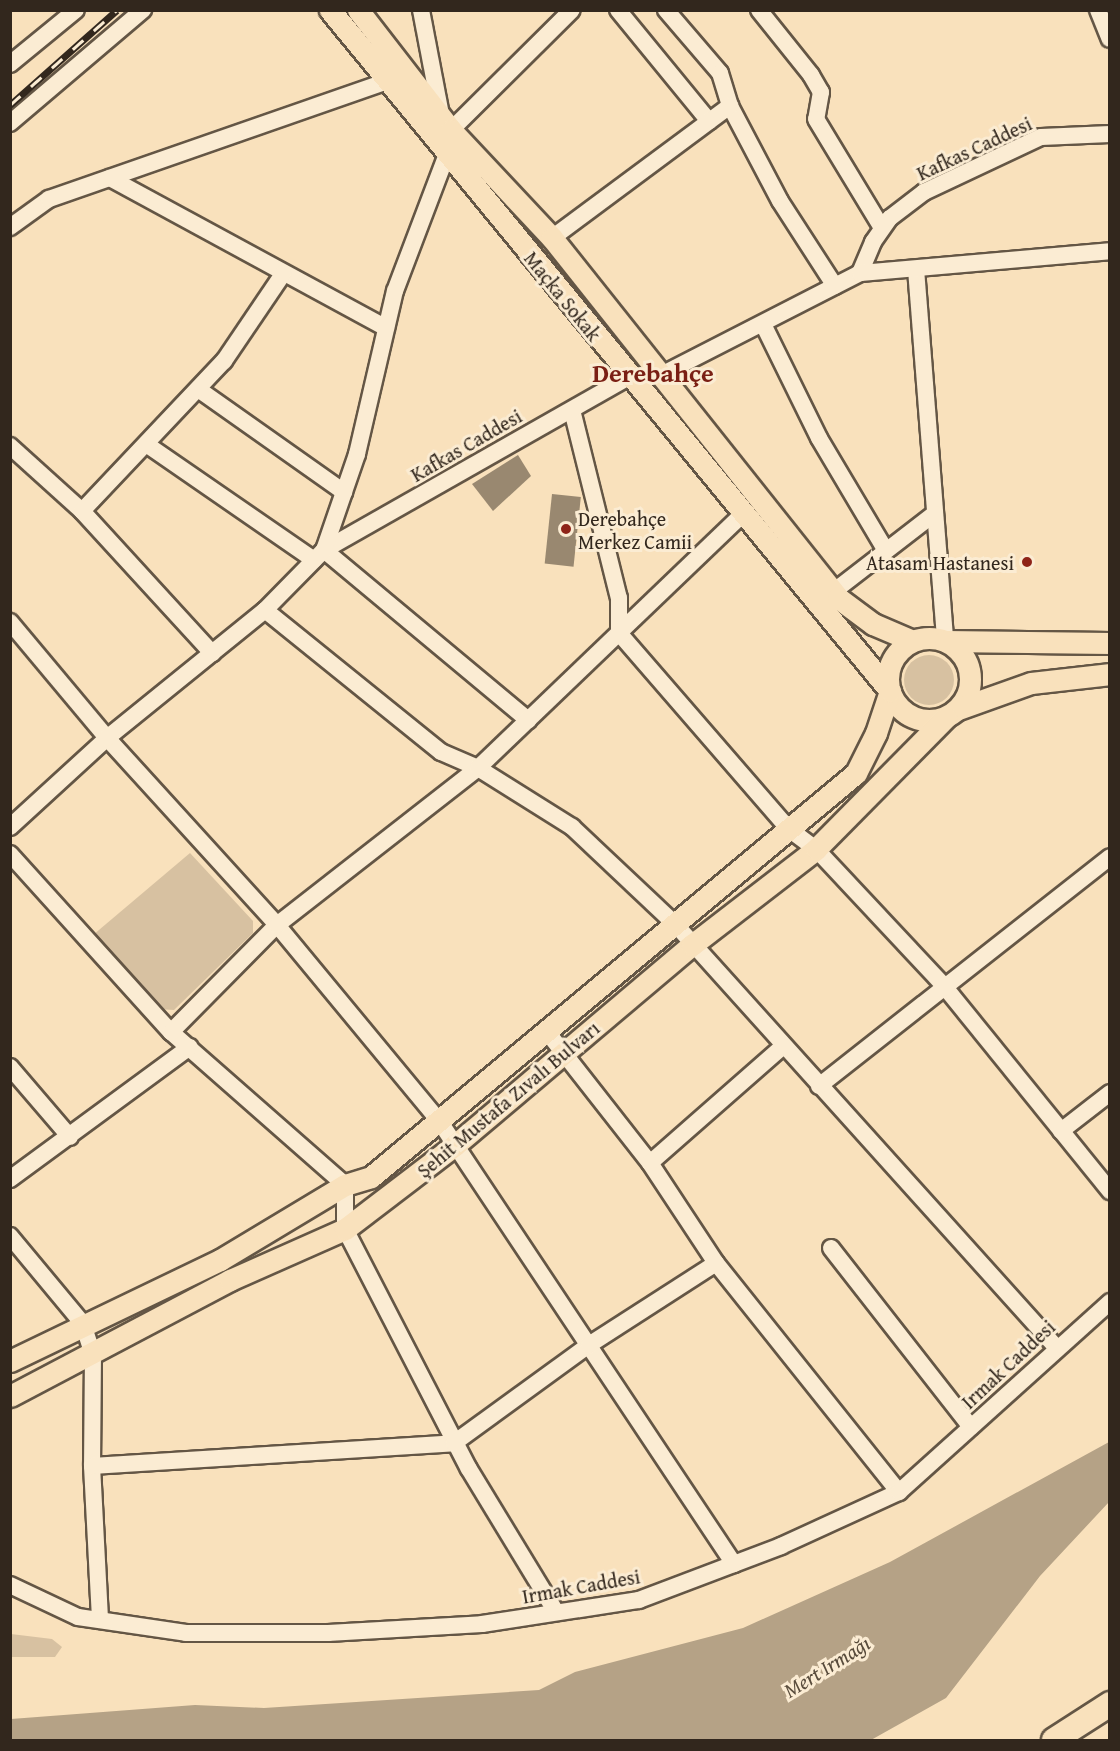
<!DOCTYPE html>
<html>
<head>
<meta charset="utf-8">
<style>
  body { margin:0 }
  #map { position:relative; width:1120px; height:1751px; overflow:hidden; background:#f9e1bc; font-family:"Gentium Book Plus",serif }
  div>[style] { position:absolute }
  .green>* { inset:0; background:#d7c1a1 }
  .round { border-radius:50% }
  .water>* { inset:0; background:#b5a286 }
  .building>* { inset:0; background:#998870; transform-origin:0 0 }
  .roads { filter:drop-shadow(2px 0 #645645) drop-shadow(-2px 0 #645645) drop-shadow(0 2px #645645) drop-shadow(0 -2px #645645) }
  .minor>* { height:16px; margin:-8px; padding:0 8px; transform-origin:8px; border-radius:8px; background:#fbecd3 }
  .major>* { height:21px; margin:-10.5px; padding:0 10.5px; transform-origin:10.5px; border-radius:10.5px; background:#f9e1bc }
  .major>.ring { margin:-10.5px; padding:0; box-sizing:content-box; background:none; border:21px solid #f9e1bc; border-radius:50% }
  .highway>* { height:24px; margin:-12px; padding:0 12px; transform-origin:12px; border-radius:12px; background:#f9e1bc }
  .rail>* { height:7px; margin-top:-3.5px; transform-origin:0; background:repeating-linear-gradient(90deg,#fbecd3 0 14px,#32271d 0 28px); box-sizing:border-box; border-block:2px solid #32271d }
  .dots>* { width:16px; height:16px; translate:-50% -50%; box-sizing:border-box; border:3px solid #fbecd3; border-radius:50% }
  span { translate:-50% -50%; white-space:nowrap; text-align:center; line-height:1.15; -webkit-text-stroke:6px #fbecd3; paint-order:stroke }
  .street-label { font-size:20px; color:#32271d }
  .poi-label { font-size:20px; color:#32271d }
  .left { translate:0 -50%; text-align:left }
  .right { translate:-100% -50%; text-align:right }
  .water-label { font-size:21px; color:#594c3c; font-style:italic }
  .district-label { font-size:26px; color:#7a1f14; font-weight:700 }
  .frame { position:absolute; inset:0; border:12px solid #32271d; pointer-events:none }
</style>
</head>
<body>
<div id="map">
  <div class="green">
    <div class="round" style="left:904px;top:655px;width:50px;height:50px"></div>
    <div style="clip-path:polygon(190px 853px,253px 921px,253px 933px,174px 1010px,158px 1009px,93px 935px)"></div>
    <div style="clip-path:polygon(11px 1634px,52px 1639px,62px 1647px,55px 1657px,11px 1657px)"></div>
  </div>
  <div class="water">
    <div style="clip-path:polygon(1109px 1442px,1109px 1502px,1040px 1576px,946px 1698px,871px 1740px,11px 1740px,11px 1719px,195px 1705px,264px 1708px,539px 1690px,575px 1672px,743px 1628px,890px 1562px)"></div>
  </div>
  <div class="building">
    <div style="clip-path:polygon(518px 455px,531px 476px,493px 511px,472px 484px)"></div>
    <div style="left:552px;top:494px;width:29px;height:70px;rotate:6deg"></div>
  </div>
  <div class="roads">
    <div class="minor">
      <div style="left:421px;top:10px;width:107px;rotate:79.2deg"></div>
      <div style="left:618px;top:10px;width:144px;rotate:50.7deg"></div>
      <div style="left:666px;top:10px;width:83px;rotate:49.4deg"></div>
      <div style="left:720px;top:73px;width:34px;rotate:73deg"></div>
      <div style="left:730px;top:106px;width:107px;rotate:62.2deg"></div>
      <div style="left:780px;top:201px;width:101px;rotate:57.1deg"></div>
      <div style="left:759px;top:10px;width:83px;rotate:51.3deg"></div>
      <div style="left:811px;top:75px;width:20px;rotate:60deg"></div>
      <div style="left:821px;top:92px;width:27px;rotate:100deg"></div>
      <div style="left:816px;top:119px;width:127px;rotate:58.8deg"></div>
      <div style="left:1098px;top:10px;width:31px;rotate:68deg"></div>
      <div style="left:10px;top:64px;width:85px;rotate:-39.3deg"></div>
      <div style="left:10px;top:123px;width:175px;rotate:-40.4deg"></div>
      <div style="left:451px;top:130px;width:170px;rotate:-44.8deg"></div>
      <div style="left:110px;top:178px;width:314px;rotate:28.5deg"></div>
      <div style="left:10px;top:227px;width:48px;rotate:-35.7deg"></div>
      <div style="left:49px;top:199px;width:359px;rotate:-19.2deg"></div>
      <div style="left:552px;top:238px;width:222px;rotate:-36.6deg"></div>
      <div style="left:916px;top:269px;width:373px;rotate:85.5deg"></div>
      <div style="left:860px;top:273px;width:34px;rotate:-67deg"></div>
      <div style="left:873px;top:242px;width:29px;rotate:-55deg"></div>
      <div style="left:890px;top:218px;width:43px;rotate:-37.4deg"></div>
      <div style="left:924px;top:192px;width:129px;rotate:-25.2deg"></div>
      <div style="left:1041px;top:137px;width:69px;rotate:-2.5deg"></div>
      <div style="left:763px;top:324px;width:127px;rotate:63.8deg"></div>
      <div style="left:819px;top:438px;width:131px;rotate:59.3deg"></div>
      <div style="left:661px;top:375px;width:224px;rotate:-27.1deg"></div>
      <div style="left:860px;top:273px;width:251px;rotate:-5deg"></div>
      <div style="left:198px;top:389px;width:179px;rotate:35.2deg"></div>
      <div style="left:572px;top:410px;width:194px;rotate:76deg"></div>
      <div style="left:619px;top:598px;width:35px;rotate:90deg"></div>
      <div style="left:619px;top:633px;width:259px;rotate:49.1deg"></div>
      <div style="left:789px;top:829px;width:34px;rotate:37deg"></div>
      <div style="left:816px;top:849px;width:187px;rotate:46.9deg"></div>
      <div style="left:944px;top:986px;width:264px;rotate:51deg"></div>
      <div style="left:146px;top:444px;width:204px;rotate:34.6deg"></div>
      <div style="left:10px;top:446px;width:97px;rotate:42.1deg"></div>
      <div style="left:82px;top:511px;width:193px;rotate:47.5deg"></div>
      <div style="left:82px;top:511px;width:207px;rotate:-46.6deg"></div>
      <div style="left:224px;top:361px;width:105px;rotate:-55.9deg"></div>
      <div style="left:324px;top:550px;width:351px;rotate:-29.6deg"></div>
      <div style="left:324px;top:550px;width:266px;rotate:39.8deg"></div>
      <div style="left:833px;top:592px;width:128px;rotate:-37.7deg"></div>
      <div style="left:265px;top:610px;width:226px;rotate:38.9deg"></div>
      <div style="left:441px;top:752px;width:40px;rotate:23.4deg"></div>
      <div style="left:478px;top:768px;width:111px;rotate:32.1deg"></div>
      <div style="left:572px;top:827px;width:143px;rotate:43.3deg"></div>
      <div style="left:676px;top:925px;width:568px;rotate:48deg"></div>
      <div style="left:10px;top:622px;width:151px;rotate:50.1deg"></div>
      <div style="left:107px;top:738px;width:253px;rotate:47.7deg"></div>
      <div style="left:277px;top:925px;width:256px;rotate:50.4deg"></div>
      <div style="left:440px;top:1122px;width:531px;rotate:56.37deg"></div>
      <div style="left:10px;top:827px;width:132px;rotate:-42.5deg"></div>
      <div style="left:107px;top:738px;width:203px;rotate:-39deg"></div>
      <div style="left:265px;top:610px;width:84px;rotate:-45.5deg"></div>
      <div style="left:324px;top:550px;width:102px;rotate:-71deg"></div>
      <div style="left:357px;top:454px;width:167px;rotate:-76.9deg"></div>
      <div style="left:395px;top:291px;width:147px;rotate:-69.2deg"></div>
      <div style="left:10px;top:854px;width:240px;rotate:47.9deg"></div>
      <div style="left:171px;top:1032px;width:232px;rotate:41.3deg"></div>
      <div style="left:345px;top:1185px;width:44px;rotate:90deg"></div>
      <div style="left:345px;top:1229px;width:270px;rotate:62.7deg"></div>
      <div style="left:469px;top:1469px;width:167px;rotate:58.7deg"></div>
      <div style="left:171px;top:1032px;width:151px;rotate:-45.3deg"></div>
      <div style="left:277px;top:925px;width:255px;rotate:-38deg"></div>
      <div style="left:478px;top:768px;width:366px;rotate:-43.8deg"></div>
      <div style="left:548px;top:1033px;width:165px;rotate:51.9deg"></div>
      <div style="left:650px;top:1163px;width:120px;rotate:56.6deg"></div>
      <div style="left:716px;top:1263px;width:293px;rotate:51.4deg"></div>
      <div style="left:10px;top:1067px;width:92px;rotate:49.4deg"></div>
      <div style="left:819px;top:1086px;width:370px;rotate:-38.2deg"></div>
      <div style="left:1061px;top:1131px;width:62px;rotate:-37.8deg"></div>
      <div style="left:650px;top:1163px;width:177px;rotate:-41.3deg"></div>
      <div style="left:10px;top:1179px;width:223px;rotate:-36.3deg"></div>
      <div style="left:10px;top:1236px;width:114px;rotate:50.3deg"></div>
      <div style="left:83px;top:1324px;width:32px;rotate:72deg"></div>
      <div style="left:93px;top:1354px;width:112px;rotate:90.5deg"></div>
      <div style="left:92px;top:1466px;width:154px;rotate:87deg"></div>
      <div style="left:831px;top:1248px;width:227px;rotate:52deg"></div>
      <div style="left:92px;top:1466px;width:363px;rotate:-3.6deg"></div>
      <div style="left:454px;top:1443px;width:167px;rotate:-36deg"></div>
      <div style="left:589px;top:1345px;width:151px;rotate:-32.8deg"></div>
      <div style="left:10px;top:1585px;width:75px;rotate:25.2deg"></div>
      <div style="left:78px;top:1617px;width:109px;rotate:8.4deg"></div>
      <div style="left:186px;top:1633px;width:142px"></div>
      <div style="left:328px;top:1633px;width:154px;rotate:-3.3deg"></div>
      <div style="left:482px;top:1624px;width:159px;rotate:-8.7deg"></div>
      <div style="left:639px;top:1600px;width:152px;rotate:-20.8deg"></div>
      <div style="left:781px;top:1546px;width:130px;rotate:-24.6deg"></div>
      <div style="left:899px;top:1492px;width:284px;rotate:-42deg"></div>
    </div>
    <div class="major">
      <div style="left:358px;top:10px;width:152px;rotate:52.2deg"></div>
      <div style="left:451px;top:130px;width:148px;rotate:46.9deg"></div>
      <div style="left:552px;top:238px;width:460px;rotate:51.5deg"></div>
      <div style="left:838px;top:598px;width:44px;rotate:36.6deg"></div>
      <div style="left:873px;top:624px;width:43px;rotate:23deg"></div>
      <div class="ring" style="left:888px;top:638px;width:61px;height:61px"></div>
      <div style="left:945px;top:641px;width:165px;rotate:0.7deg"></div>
      <div style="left:958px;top:709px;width:77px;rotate:-19.6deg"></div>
      <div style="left:1031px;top:683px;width:80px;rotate:-6.5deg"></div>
      <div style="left:10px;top:1361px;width:233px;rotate:-25.7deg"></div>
      <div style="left:220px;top:1260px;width:146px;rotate:-31deg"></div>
      <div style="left:345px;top:1185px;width:27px;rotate:-17deg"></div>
      <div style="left:371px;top:1177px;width:631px;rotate:-39.79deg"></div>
      <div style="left:856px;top:773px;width:45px;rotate:-63.4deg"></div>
      <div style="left:876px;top:733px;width:44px;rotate:-71.6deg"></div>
      <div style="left:890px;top:691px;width:882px;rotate:-129.43deg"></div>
      <div style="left:10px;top:1396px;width:249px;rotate:-27.8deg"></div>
      <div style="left:230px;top:1280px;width:126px;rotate:-23.9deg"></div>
      <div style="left:345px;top:1229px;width:138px;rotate:-37.4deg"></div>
      <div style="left:455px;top:1145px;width:310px;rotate:-40.2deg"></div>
      <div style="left:692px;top:945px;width:157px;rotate:-37.7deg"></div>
      <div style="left:816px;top:849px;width:185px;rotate:-45.4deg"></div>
    </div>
    <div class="highway">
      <div style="left:1054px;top:1740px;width:67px;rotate:-32.7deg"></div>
    </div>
  </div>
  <div class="rail">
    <div style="left:10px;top:105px;width:143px;rotate:-41.6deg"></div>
  </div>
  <div class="dots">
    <div style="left:566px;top:529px;background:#8f2418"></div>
    <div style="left:1027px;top:562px;background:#8f2418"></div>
  </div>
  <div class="street-label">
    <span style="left:974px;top:148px;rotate:-25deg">Kafkas Caddesi</span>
    <span style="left:563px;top:296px;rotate:51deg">Maçka Sokak</span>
    <span style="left:466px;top:445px;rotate:-30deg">Kafkas Caddesi</span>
    <span style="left:508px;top:1099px;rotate:-40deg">Şehit Mustafa Zıvalı Bulvarı</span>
    <span style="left:1008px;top:1364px;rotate:-43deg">Irmak Caddesi</span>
    <span style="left:581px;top:1586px;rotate:-10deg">Irmak Caddesi</span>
  </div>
  <div class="poi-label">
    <span class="left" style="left:578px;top:530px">Derebahçe<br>Merkez Camii</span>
    <span class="right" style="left:1014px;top:562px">Atasam Hastanesi</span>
  </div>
  <div class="water-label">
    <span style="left:827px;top:1667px;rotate:-32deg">Mert Irmağı</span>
  </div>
  <div class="district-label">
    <span style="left:653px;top:373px">Derebahçe</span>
  </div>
  <div class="frame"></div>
</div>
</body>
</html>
